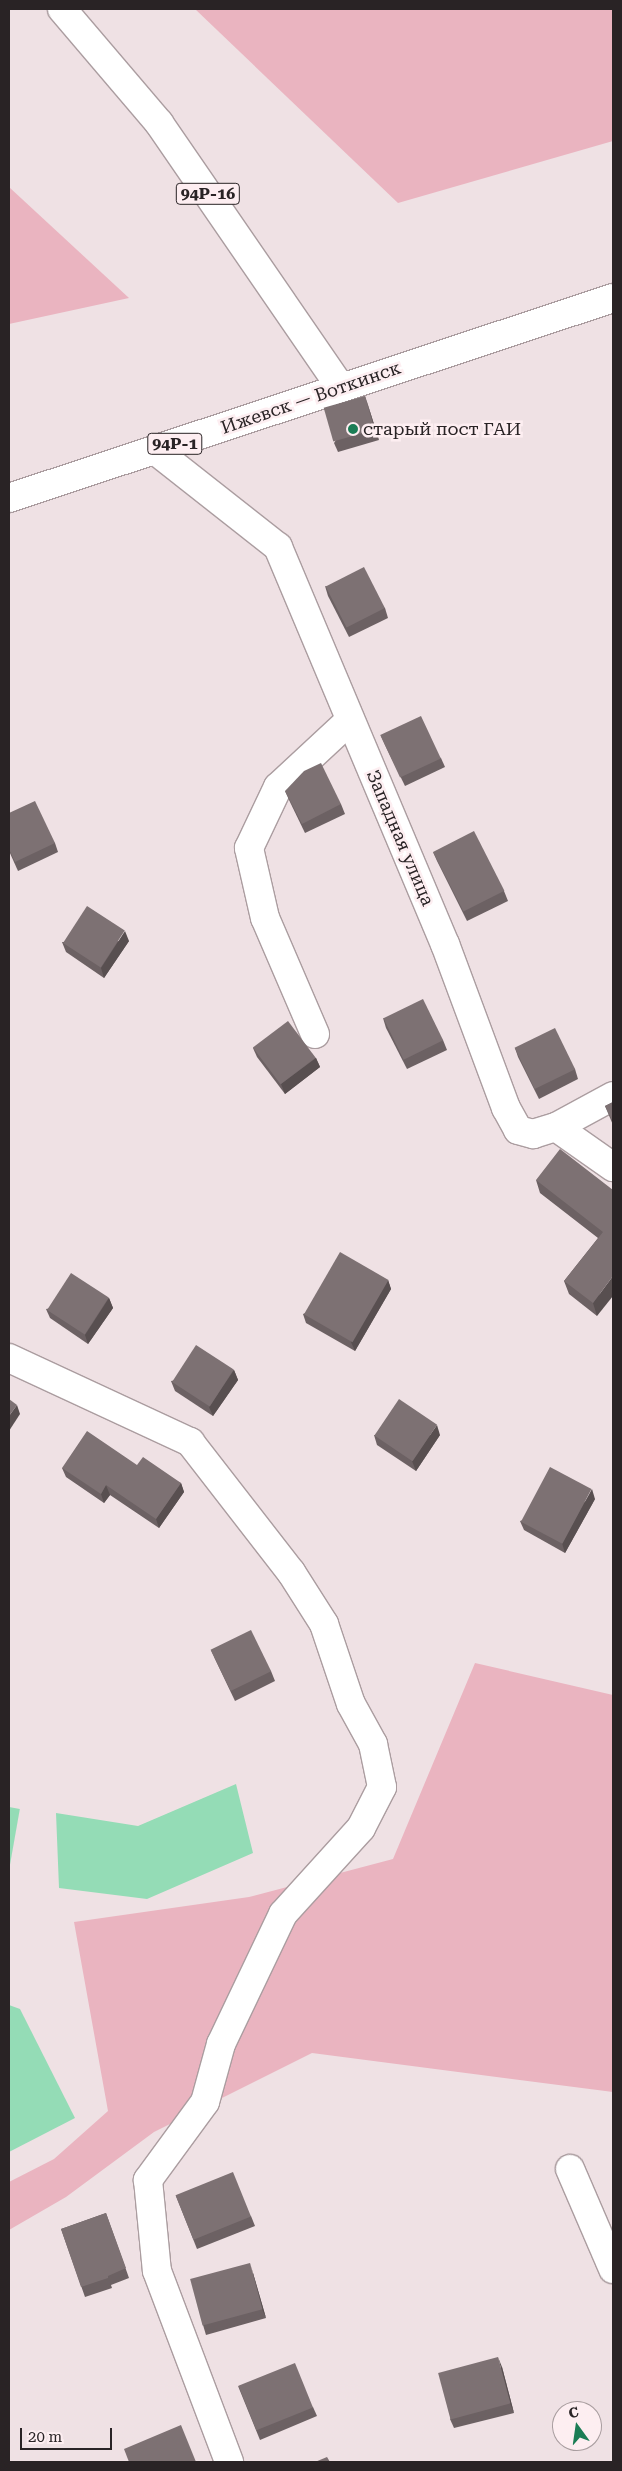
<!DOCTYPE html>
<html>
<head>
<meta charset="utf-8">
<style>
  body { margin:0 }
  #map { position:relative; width:622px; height:2471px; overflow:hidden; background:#efe1e4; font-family:"Roboto Serif",serif }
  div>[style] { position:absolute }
  .green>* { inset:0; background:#eab4c0 }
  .water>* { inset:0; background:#94dcb6; transform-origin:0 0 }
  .roads { filter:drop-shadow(1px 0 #ab9da0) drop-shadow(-1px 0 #ab9da0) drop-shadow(0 1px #ab9da0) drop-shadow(0 -1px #ab9da0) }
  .street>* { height:28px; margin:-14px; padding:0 14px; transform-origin:14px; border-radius:14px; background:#fff }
  .primary>* { height:28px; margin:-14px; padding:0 14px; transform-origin:14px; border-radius:14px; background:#fff }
  .wall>* { inset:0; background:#6c6163 }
  .shaded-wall>* { inset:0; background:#584f50 }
  .building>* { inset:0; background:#7d7173; transform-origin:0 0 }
  .dots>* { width:14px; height:14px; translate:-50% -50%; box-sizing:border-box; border:2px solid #fdeef1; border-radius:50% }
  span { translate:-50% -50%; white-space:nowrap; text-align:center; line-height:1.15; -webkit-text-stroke:5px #fdeef1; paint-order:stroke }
  .shield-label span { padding:1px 4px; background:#fdeef1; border:1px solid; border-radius:4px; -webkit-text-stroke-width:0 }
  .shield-label { font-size:16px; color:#292325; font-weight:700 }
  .street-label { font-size:18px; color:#292325 }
  .poi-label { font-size:18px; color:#292325 }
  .left { translate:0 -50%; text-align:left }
  .frame { position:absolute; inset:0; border:10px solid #292325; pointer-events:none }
  .north { position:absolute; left:552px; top:2401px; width:50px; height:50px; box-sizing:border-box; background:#fdeef1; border:1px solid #a89d9f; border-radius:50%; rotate:346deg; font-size:14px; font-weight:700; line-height:20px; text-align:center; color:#292325 }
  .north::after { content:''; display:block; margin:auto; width:18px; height:22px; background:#1b7d55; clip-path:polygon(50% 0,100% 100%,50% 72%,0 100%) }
  .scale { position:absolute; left:20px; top:2428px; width:92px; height:22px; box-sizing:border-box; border:2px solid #292325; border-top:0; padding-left:6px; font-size:15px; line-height:18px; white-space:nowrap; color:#292325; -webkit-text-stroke:4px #fdeef1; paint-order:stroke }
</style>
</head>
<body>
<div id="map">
  <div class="green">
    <div style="clip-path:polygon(195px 9px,613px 9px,613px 141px,398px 203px)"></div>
    <div style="clip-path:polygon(9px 187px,129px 298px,9px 324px)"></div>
    <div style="clip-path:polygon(475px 1663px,613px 1695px,613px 2092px,312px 2053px,154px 2132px,66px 2197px,9px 2230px,9px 2182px,54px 2159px,108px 2111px,74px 1922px,249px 1897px,393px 1859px)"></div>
  </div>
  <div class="water">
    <div style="clip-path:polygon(236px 1784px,253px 1853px,147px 1899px,59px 1888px,56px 1813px,138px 1826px)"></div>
    <div style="left:9px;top:1807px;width:11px;height:113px;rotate:10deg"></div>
    <div style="clip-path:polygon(9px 2005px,20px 2009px,75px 2118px,9px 2152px)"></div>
  </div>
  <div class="roads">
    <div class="street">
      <div style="left:156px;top:451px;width:155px;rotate:38.2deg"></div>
      <div style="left:278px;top:547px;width:431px;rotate:67.2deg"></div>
      <div style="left:445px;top:944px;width:175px;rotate:69.6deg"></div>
      <div style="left:506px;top:1108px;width:25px;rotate:61deg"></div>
      <div style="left:518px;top:1130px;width:16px;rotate:15deg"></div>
      <div style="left:533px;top:1134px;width:24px;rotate:-17deg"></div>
      <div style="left:556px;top:1127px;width:65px;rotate:-28.5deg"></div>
      <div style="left:315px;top:1034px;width:126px;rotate:-113.3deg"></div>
      <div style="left:265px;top:918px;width:72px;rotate:-102.9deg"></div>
      <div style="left:249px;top:848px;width:68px;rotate:-64.6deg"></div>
      <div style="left:278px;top:787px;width:97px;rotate:-42.9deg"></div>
      <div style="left:556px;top:1127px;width:70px;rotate:35.1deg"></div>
      <div style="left:9px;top:1358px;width:200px;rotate:24.9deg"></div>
      <div style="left:190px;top:1442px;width:165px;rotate:52.2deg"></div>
      <div style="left:291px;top:1572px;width:62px;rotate:57.6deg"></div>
      <div style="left:324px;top:1624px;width:84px;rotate:71.4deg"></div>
      <div style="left:351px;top:1704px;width:46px;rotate:61.2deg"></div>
      <div style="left:373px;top:1744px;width:44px;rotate:78.2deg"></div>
      <div style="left:382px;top:1787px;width:46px;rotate:117.1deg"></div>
      <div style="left:361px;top:1828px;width:116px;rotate:132.2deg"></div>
      <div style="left:283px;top:1914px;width:144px;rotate:115.5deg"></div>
      <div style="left:221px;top:2044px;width:60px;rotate:105.4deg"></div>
      <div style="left:205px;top:2102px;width:97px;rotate:126.2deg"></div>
      <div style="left:148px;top:2180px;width:91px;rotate:84.4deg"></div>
      <div style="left:157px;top:2271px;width:204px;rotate:69.3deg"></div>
      <div style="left:570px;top:2169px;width:109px;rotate:66.7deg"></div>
    </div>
    <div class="primary">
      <div style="left:62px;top:9px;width:150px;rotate:49.6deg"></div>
      <div style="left:159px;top:123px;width:321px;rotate:55.5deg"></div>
      <div style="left:9px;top:498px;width:636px;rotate:-18.32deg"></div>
    </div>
  </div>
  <div class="wall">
    <div style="clip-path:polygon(365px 396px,379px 440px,338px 452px,334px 443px)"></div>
    <div style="clip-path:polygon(325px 586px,385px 608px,388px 618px,349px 637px,328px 596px)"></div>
    <div style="clip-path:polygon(381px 736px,441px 758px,445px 767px,405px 786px,385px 745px)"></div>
    <div style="clip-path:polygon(285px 791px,341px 804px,345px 814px,305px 833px,289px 800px)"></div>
    <div style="clip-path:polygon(9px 813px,55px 843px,58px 852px,18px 871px,9px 851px)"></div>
    <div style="clip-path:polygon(433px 852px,504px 891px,508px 901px,467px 921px,437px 861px)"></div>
    <div style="clip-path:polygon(129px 941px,104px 978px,66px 952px,62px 942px)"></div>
    <div style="clip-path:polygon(383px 1018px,443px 1040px,447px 1050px,407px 1069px,386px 1028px)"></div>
    <div style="clip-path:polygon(253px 1048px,316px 1058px,320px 1067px,285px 1094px,257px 1057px)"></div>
    <div style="clip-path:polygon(515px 1048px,575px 1069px,578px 1079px,539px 1099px,518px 1057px)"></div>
    <div style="clip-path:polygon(613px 1102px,613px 1125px,605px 1106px)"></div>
    <div style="clip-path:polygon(536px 1180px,613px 1190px,597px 1316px,569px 1294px,564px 1281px,598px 1238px,540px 1193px)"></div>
    <div style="clip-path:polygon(388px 1280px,391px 1289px,355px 1351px,306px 1323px,303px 1314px)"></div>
    <div style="clip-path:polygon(109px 1298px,113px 1308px,88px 1344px,50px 1318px,46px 1309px)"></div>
    <div style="clip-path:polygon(234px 1370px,238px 1380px,213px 1416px,175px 1391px,171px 1381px)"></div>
    <div style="clip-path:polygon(374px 1435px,440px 1435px,416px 1471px,377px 1445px)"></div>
    <div style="clip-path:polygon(137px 1465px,181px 1483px,184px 1492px,159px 1528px,110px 1495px,104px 1503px,66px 1477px,62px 1468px)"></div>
    <div style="clip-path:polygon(595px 1499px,565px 1553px,524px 1530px,520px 1521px)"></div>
    <div style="clip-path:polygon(211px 1650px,271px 1671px,275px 1681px,235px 1701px,215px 1659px)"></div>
    <div style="clip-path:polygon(176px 2196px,251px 2216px,255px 2226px,197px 2249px)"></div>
    <div style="clip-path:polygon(106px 2213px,129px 2278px,111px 2285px,112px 2288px,85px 2297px,61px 2229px)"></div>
    <div style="clip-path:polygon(253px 2273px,266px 2318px,206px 2335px,203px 2325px)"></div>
    <div style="clip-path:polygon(502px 2367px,514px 2413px,454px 2428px,450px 2419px)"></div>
    <div style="clip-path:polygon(238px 2386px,313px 2407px,317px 2416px,260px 2440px)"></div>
  </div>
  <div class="shaded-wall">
    <div style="clip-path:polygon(365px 396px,368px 405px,379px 440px,375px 430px)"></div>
    <div style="clip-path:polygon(125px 931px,129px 941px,104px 978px,101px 968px)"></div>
    <div style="clip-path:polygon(316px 1058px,320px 1067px,285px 1094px,281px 1084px)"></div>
    <div style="clip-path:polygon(613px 1276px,613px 1296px,597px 1316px,593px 1303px)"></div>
    <div style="clip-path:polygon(388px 1280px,391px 1289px,355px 1351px,351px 1342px)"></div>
    <div style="clip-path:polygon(109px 1298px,113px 1308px,88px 1344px,85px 1335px)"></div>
    <div style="clip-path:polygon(234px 1370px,238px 1380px,213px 1416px,209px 1407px)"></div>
    <div style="clip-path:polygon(17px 1405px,20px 1414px,9px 1431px,9px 1416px)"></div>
    <div style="clip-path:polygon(437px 1425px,440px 1435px,416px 1471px,412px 1461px)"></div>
    <div style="clip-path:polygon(181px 1483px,184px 1492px,159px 1528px,156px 1519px)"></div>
    <div style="clip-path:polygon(106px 1485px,110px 1495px,104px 1503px,101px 1494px)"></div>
    <div style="clip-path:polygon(592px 1489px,595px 1499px,565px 1553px,562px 1543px)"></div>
    <div style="clip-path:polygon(250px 2263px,253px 2273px,266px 2318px,262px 2309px)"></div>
    <div style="clip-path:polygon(498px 2357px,502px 2367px,514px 2413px,510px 2403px)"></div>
  </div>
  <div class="building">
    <div style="left:365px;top:396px;width:35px;height:43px;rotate:74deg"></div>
    <div style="left:364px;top:567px;width:46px;height:43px;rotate:63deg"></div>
    <div style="left:421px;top:716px;width:47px;height:45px;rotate:65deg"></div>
    <div style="clip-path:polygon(321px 763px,341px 804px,302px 824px,285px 791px,304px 771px)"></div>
    <div style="clip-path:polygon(35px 801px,55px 843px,15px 862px,9px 849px,9px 813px)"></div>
    <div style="left:474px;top:831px;width:67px;height:46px;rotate:63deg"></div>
    <div style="left:87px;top:906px;width:45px;height:44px;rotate:33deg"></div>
    <div style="left:423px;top:999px;width:46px;height:44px;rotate:64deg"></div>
    <div style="left:288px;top:1021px;width:46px;height:44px;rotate:53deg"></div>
    <div style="left:555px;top:1028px;width:46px;height:45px;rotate:64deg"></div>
    <div style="clip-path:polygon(613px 1102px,613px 1122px,605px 1106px)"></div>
    <div style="clip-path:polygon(560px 1149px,613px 1190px,613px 1276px,593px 1303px,564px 1281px,603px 1232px,536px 1180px)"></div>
    <div style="left:340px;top:1252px;width:56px;height:72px;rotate:30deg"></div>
    <div style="left:71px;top:1273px;width:45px;height:44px;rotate:33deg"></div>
    <div style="left:196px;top:1345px;width:45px;height:44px;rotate:33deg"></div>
    <div style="clip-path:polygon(9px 1399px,17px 1405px,9px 1416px)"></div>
    <div style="left:399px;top:1399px;width:46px;height:44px;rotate:34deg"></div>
    <div style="clip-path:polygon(87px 1431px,137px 1465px,143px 1457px,181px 1483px,156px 1519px,106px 1485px,101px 1494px,62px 1468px)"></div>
    <div style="left:550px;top:1467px;width:47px;height:62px;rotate:28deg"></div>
    <div style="left:251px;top:1630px;width:46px;height:45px;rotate:64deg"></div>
    <div style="left:233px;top:2172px;width:48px;height:62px;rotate:68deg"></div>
    <div style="clip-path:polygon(106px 2213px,126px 2268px,108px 2276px,108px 2278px,81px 2287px,61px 2229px)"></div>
    <div style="left:250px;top:2263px;width:48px;height:62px;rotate:75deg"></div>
    <div style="left:498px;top:2357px;width:48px;height:62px;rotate:75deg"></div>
    <div style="left:295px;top:2363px;width:48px;height:61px;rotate:68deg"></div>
    <div style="clip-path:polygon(181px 2425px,196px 2462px,129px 2462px,124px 2449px)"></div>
    <div style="clip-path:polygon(327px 2457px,330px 2462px,315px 2462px)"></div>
  </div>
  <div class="dots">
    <div style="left:353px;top:429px;background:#1b7d55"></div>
  </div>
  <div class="shield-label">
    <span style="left:208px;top:194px">94Р-16</span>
    <span style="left:175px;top:444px">94Р-1</span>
  </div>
  <div class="street-label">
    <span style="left:311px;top:398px;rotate:-19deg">Ижевск — Воткинск</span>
    <span style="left:400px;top:838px;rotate:67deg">Западная улица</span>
  </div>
  <div class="poi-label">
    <span class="left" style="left:363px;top:429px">старый пост ГАИ</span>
  </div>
  <div class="frame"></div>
  <div class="north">С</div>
  <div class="scale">20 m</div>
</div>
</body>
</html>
